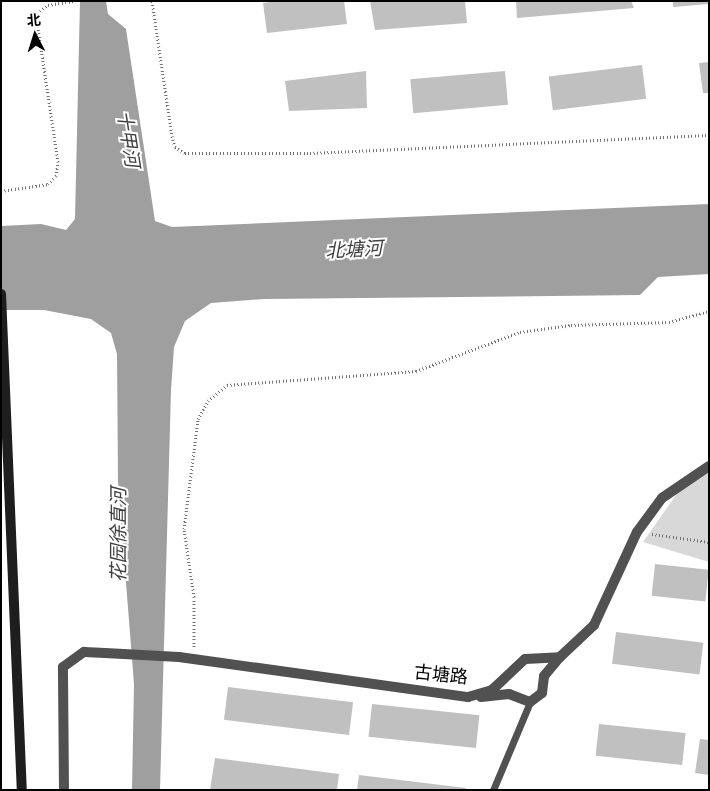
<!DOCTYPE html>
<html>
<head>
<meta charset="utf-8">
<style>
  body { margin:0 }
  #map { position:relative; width:710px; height:791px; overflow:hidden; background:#fff; font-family:"PT Sans Narrow","Noto Sans SC",sans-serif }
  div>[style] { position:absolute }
  .green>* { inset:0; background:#d8d8d8 }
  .water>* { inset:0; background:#9f9f9f }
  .building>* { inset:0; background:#c0c0c0; transform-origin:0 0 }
  .path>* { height:3px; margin-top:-1.5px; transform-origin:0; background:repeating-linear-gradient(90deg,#737373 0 1px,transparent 0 3.5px) }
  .lane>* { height:7px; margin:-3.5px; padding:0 3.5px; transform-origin:3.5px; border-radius:3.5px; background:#515151 }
  .street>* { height:10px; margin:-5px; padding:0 5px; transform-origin:5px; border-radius:5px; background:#515151 }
  .secondary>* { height:10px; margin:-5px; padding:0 5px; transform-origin:5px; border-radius:5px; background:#1e1e1e }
  .street-bridge>* { height:10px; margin:-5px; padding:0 5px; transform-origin:5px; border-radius:5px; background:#515151 }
  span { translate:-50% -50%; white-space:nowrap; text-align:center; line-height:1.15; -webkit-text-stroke:4px #fff; paint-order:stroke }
  .street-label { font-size:18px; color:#000 }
  .water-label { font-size:19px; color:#404040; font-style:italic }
  .frame { position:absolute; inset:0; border:2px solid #000; pointer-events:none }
  .north { position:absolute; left:10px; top:10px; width:50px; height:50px; -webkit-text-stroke:4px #fff; paint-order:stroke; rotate:355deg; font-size:14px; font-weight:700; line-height:20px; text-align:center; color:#000 }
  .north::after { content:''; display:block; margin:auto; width:18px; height:22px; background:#000; clip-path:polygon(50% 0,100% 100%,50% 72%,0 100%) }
</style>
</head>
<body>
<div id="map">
  <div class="green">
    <div style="clip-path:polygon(709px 465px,709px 562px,643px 542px,688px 478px)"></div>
  </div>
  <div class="water">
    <div style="clip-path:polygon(80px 1px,106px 1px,108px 14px,126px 29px,155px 221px,172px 227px,709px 204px,709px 274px,658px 277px,640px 295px,264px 299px,211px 303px,185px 321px,174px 347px,171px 390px,160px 790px,132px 790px,134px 684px,118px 481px,117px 354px,111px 333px,91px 319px,44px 310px,1px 310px,1px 226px,41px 224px,66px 230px,75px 219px)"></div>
  </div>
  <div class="building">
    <div style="clip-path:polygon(277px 1px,344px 1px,347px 24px,267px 33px,263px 3px)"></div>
    <div style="clip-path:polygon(370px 1px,465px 1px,467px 23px,375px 30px)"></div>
    <div style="clip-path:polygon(516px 1px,631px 1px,634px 8px,517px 18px)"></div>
    <div style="clip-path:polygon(673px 1px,709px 1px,709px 4px,673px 7px)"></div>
    <div style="clip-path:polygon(709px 62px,709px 93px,703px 93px,699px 63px)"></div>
    <div style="left:642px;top:65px;width:34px;height:94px;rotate:83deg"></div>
    <div style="clip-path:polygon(366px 71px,367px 108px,289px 111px,285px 81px)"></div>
    <div style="left:505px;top:71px;width:34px;height:95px;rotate:85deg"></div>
    <div style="left:655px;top:564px;width:54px;height:32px;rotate:6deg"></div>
    <div style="left:616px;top:632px;width:88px;height:32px;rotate:7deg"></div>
    <div style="left:228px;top:687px;width:126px;height:33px;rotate:7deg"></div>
    <div style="left:372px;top:704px;width:108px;height:33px;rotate:6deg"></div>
    <div style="left:599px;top:724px;width:87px;height:32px;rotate:6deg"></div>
    <div style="clip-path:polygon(700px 739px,709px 740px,709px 775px,695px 773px)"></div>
    <div style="clip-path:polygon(215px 758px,339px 774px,337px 790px,210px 790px)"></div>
    <div style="clip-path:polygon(359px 775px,466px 788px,466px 790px,357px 790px)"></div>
  </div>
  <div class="path">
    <div style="left:152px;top:1px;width:136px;rotate:81.6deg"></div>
    <div style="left:172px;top:136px;width:11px;rotate:75deg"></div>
    <div style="left:175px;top:147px;width:12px;rotate:31deg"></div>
    <div style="left:185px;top:153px;width:125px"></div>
    <div style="left:310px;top:153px;width:399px;rotate:-2.6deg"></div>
    <div style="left:1px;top:191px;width:48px;rotate:-8.5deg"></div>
    <div style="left:48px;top:184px;width:11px;rotate:-45deg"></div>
    <div style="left:56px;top:176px;width:14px;rotate:-82deg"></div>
    <div style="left:58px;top:162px;width:143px;rotate:-98.5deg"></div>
    <div style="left:37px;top:21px;width:10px;rotate:-73deg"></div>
    <div style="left:40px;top:11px;width:10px;rotate:-37deg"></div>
    <div style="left:48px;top:5px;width:26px;rotate:-9deg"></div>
    <div style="left:652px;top:534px;width:58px;rotate:8deg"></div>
    <div style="left:194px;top:647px;width:50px;rotate:-90deg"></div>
    <div style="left:194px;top:597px;width:69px;rotate:-98.4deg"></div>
    <div style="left:184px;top:529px;width:111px;rotate:-82.7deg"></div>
    <div style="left:198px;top:419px;width:21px;rotate:-61deg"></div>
    <div style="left:208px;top:401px;width:25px;rotate:-40deg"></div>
    <div style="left:227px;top:385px;width:190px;rotate:-4.2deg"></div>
    <div style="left:416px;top:371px;width:111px;rotate:-20.6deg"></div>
    <div style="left:520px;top:332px;width:51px;rotate:-7.8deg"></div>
    <div style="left:571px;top:325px;width:98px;rotate:-1.8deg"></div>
    <div style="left:669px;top:322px;width:41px;rotate:-15.4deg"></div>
  </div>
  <div class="lane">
    <div style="left:493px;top:790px;width:95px;rotate:-67.2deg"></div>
  </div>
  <div class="street">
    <div style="left:179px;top:657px;width:292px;rotate:7.9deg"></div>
    <div style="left:468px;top:697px;width:25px;rotate:-16deg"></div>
    <div style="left:492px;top:690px;width:45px;rotate:-43.2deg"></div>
    <div style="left:525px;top:659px;width:35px;rotate:-3deg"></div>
    <div style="left:560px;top:657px;width:47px;rotate:-43.3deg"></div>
    <div style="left:594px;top:625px;width:102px;rotate:-65.2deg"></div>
    <div style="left:637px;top:532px;width:42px;rotate:-53.7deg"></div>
    <div style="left:662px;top:498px;width:57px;rotate:-34.2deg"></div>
    <div style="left:481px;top:697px;width:28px;rotate:-6deg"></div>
    <div style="left:509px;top:694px;width:22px;rotate:21deg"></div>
    <div style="left:530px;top:702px;width:15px;rotate:-37deg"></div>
    <div style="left:542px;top:693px;width:17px;rotate:-83deg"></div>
    <div style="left:544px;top:676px;width:25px;rotate:-50deg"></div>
    <div style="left:64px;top:790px;width:123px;rotate:-90.5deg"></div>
    <div style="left:63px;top:667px;width:26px;rotate:-36deg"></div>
    <div style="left:84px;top:652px;width:21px;rotate:3deg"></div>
  </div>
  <div class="secondary">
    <div style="left:1px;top:294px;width:496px;rotate:87.6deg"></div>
  </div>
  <div class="street-bridge">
    <div style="left:105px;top:653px;width:74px;rotate:3.1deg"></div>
  </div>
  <div class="street-label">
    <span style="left:441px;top:675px;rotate:6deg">古塘路</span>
  </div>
  <div class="water-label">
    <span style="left:128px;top:139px;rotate:81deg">十甲河</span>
    <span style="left:354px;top:250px;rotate:-3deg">北塘河</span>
    <span style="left:119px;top:535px;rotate:-90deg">花园徐直河</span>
  </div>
  <div class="frame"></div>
  <div class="north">北</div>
</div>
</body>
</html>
